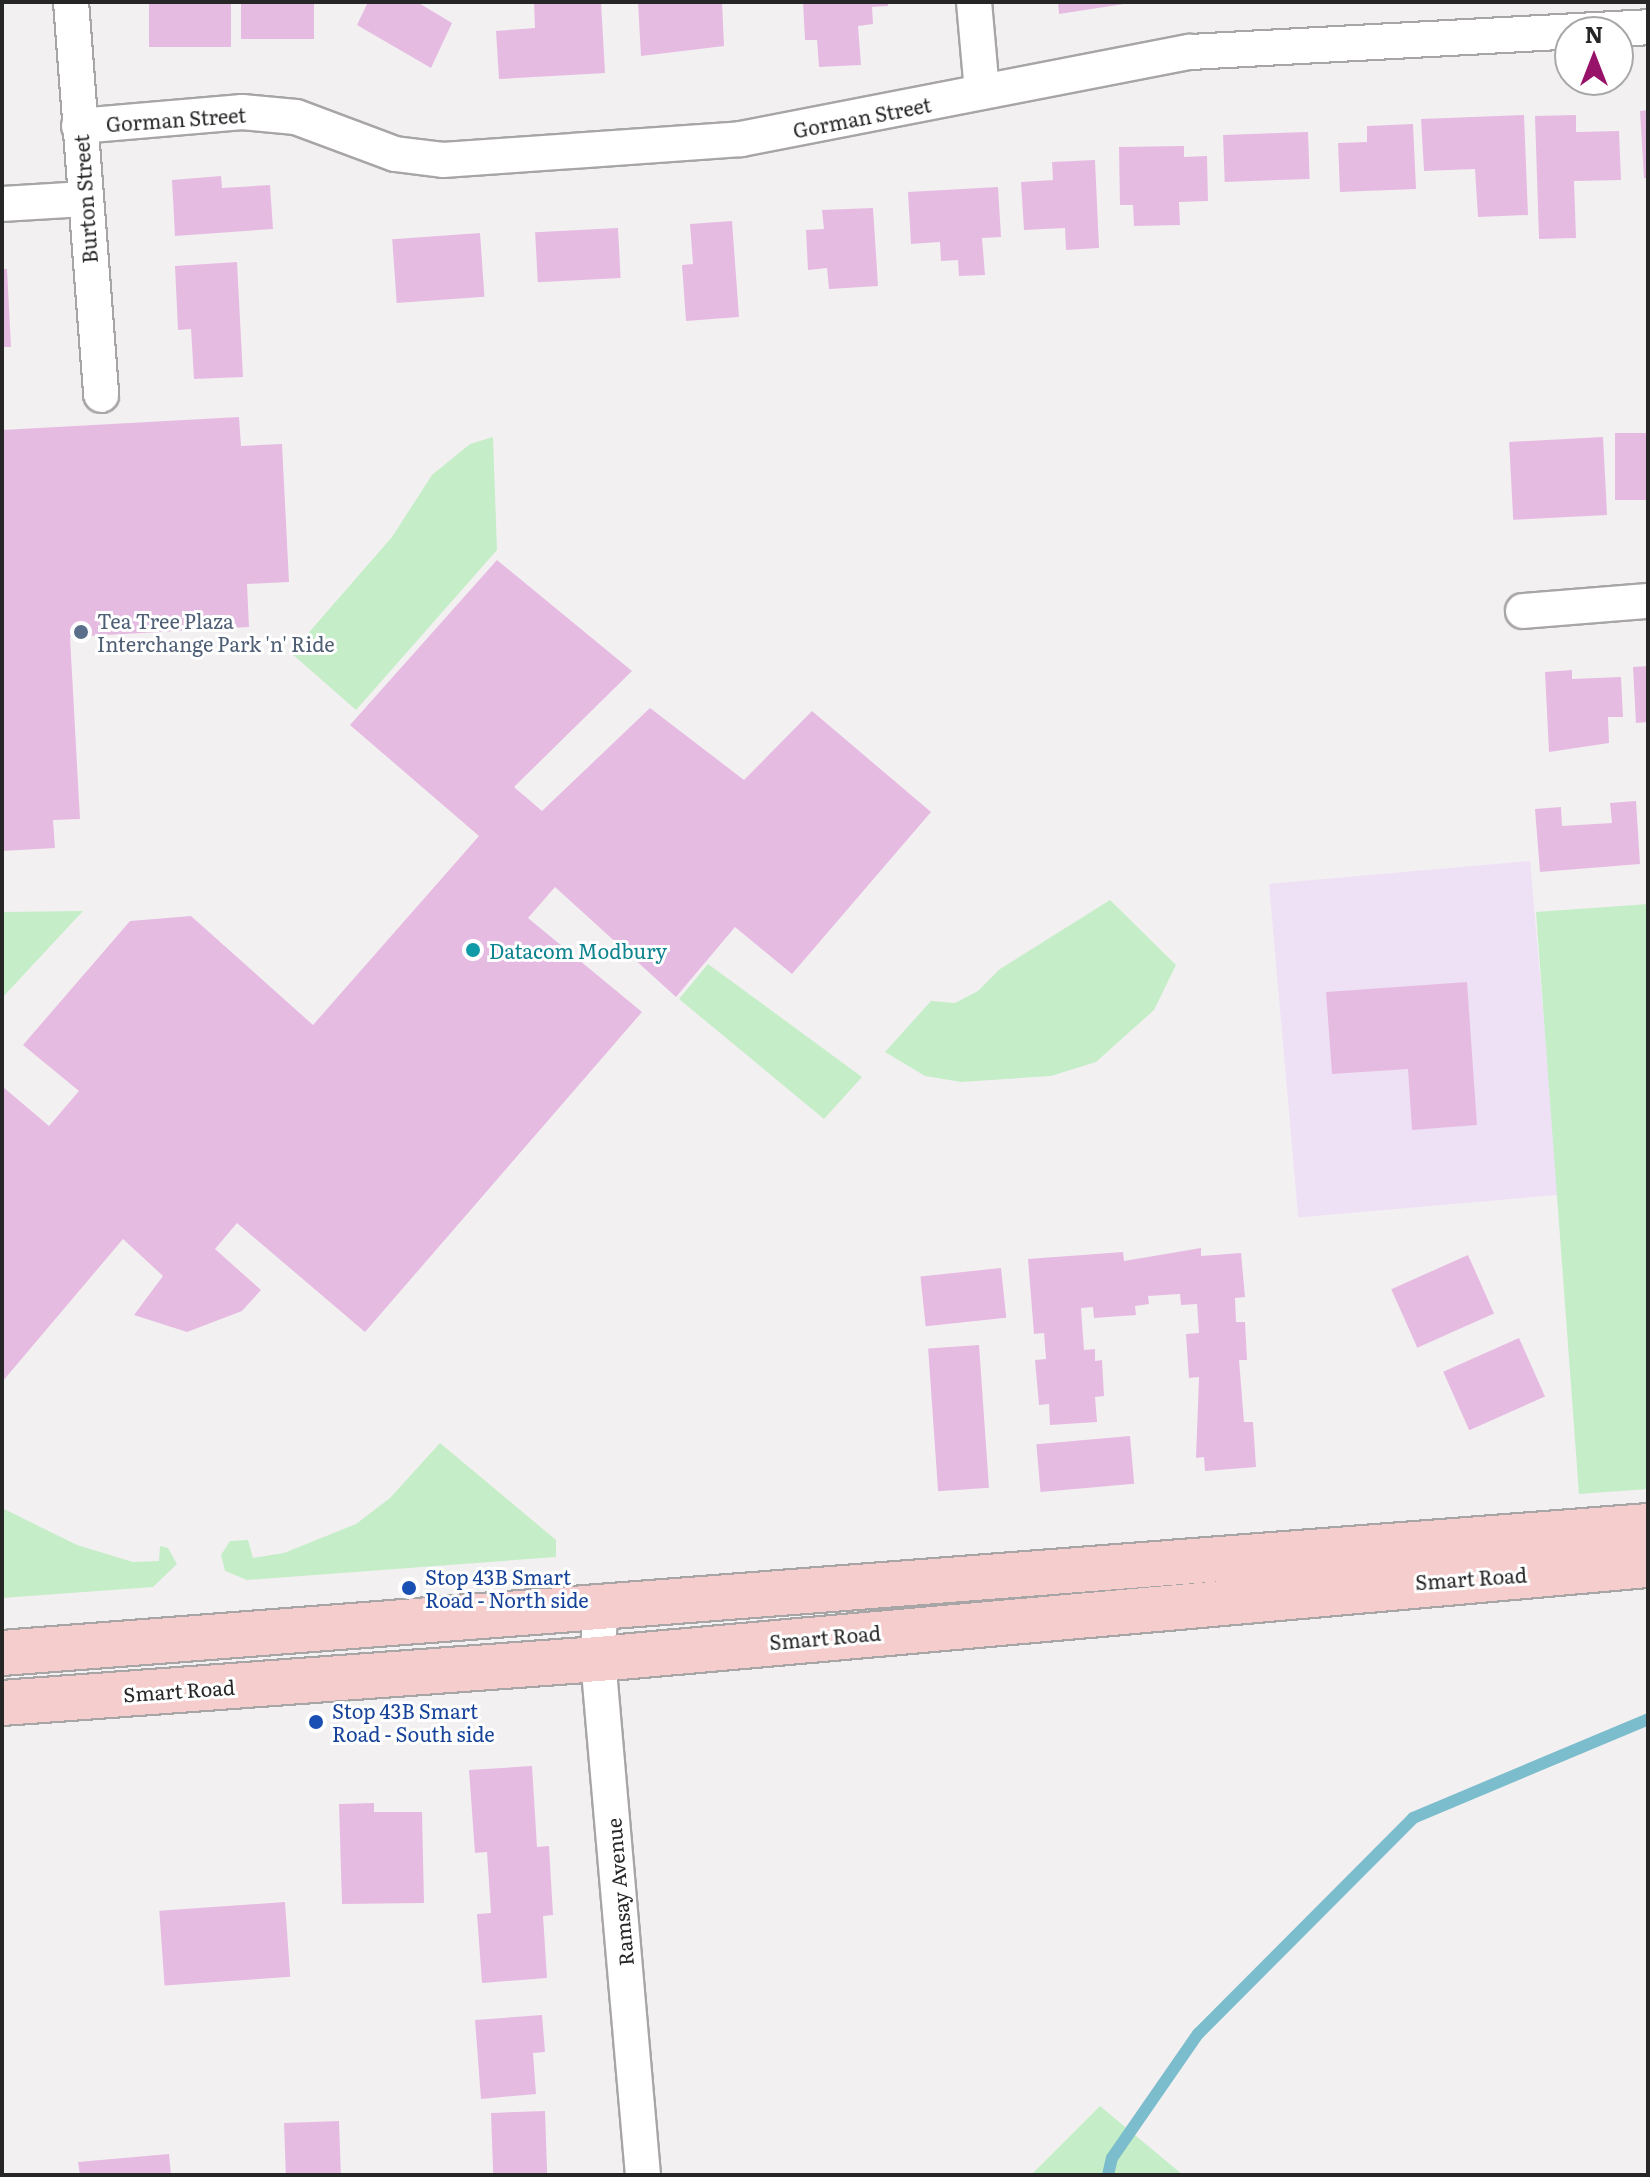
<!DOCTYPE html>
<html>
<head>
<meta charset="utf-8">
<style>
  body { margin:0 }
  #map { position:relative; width:1650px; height:2177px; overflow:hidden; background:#f3f0f2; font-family:Literata,serif }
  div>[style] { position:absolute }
  .education>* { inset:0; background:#efe1f5; transform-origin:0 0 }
  .green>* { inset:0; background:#c5eec8 }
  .stream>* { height:12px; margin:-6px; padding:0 6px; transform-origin:6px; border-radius:6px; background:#7bbdcd }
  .building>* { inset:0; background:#e6bbe2; transform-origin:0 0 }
  .roads { filter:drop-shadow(2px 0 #a8a5a7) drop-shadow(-2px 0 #a8a5a7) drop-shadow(0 2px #a8a5a7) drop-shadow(0 -2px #a8a5a7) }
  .minor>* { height:34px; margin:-17px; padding:0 17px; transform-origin:17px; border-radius:17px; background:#fff }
  .secondary>* { height:44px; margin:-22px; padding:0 22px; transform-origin:22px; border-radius:22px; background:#f5cdcd }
  .dots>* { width:22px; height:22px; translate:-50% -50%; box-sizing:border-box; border:4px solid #fff; border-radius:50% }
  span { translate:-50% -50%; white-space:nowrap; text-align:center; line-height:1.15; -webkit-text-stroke:6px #fff; paint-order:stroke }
  .street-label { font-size:20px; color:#272627 }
  .service-label { font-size:20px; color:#4e5e75 }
  .left { translate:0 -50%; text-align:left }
  .culture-label { font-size:20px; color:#0d838f }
  .transit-label { font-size:20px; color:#164399 }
  .frame { position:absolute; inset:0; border:4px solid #272627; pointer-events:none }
  .north { position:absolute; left:1554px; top:16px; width:80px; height:80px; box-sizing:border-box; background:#fff; border:2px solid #a9a8a9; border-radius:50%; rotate:0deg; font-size:22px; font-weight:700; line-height:32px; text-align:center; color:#272627 }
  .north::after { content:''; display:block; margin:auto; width:28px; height:36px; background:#971369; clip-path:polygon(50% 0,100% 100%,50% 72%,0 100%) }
</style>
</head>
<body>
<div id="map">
  <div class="education">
    <div style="left:1530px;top:861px;width:335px;height:262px;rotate:85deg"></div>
  </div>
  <div class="green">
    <div style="clip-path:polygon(493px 437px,497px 550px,356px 710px,291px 653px,392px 537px,432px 475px,470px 444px)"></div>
    <div style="clip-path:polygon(1110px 900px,1176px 965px,1154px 1010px,1096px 1062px,1051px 1076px,961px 1082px,925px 1076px,885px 1052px,931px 1001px,955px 1003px,978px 991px,1000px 969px)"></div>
    <div style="clip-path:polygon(1648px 904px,1648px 1489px,1579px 1494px,1536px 912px)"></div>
    <div style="clip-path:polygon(83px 911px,2px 998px,2px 912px)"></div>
    <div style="clip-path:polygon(708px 964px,862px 1077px,824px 1119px,679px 999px)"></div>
    <div style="clip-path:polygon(440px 1443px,556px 1540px,556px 1557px,247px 1580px,225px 1571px,221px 1555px,230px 1541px,248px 1540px,253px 1558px,284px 1553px,356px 1524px,390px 1498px)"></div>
    <div style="clip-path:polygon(2px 1508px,77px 1545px,133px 1562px,159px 1561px,160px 1546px,168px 1548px,177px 1564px,153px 1587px,2px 1598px)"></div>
    <div style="clip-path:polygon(1100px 2106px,1183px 2175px,1031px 2175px)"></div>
  </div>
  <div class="stream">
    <div style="left:1108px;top:2175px;width:17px;rotate:-77deg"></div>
    <div style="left:1112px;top:2158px;width:151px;rotate:-55.3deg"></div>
    <div style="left:1198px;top:2034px;width:305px;rotate:-45.1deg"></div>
    <div style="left:1413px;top:1818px;width:255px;rotate:-22.8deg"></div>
  </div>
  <div class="building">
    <div style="left:149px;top:2px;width:82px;height:45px"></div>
    <div style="left:241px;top:2px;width:73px;height:37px"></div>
    <div style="clip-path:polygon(368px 2px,417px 2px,452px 23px,431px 68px,357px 25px)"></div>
    <div style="clip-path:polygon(534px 2px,601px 2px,605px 73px,499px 79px,496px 31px,535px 28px)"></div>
    <div style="clip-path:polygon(638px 2px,722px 2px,724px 46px,641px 56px)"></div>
    <div style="clip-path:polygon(803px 2px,888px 2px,888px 6px,872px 7px,873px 24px,858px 26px,861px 65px,819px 67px,817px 40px,805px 40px)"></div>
    <div style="clip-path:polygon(1058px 2px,1123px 2px,1124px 4px,1059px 14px)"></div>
    <div style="clip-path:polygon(1648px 110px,1648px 178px,1644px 178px,1640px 111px)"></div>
    <div style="clip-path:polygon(1524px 115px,1528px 215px,1478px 217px,1475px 169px,1424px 171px,1421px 119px)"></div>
    <div style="clip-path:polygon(1576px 115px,1576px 132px,1619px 131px,1621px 180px,1574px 181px,1576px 238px,1539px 239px,1535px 116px)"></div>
    <div style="clip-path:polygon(1413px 124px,1416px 189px,1340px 192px,1338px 143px,1367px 142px,1367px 126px)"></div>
    <div style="left:1308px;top:132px;width:47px;height:85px;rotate:88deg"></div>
    <div style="clip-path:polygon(1184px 146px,1184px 157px,1207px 156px,1208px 201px,1179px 202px,1180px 225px,1134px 226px,1133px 205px,1120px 205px,1119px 147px)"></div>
    <div style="clip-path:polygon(1095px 160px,1099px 248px,1066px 250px,1065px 228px,1024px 230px,1021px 182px,1053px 180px,1052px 162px)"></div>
    <div style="clip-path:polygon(221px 176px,222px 188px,270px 185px,273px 229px,175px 236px,172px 180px)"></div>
    <div style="clip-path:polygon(998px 187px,1001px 237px,982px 238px,985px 275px,959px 276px,958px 260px,941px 261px,940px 242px,911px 244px,908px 192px)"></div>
    <div style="clip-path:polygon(873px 208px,878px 286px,829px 289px,827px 268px,808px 270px,806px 230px,824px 229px,822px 210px)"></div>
    <div style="clip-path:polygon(732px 221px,739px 317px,686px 321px,682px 265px,693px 264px,690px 224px)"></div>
    <div style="left:618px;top:228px;width:50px;height:83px;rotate:87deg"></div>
    <div style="left:480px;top:233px;width:64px;height:88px;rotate:86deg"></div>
    <div style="clip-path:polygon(237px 262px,243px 377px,194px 379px,191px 329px,178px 330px,175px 266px)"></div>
    <div style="clip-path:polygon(2px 269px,7px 269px,11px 347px,2px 347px)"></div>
    <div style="clip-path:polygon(239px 417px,241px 446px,282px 444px,289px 582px,247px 584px,249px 627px,70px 637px,80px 819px,53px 820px,55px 848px,2px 851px,2px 430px)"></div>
    <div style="left:1648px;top:433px;width:67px;height:33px;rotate:90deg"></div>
    <div style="left:1603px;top:437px;width:78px;height:94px;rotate:87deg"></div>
    <div style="clip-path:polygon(497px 560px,632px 671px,514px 787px,542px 811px,650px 708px,744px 780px,812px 711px,931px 812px,792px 974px,735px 927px,676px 997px,555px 887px,528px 918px,642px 1012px,365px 1332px,237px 1223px,215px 1249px,261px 1290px,242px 1311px,187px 1332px,134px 1315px,163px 1276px,123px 1239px,2px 1382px,2px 1086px,49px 1126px,79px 1091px,23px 1045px,130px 921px,191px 916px,313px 1025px,479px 836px,350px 725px)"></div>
    <div style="clip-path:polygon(1648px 666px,1648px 722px,1636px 723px,1633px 667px)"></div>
    <div style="clip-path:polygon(1572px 670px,1572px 679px,1621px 677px,1623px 717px,1608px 717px,1609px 743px,1549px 752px,1545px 672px)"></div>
    <div style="clip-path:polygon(1636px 801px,1640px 864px,1540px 872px,1535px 809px,1561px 807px,1562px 826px,1612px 823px,1610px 803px)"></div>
    <div style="clip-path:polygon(1467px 982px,1477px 1125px,1412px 1130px,1408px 1069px,1332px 1074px,1326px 992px)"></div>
    <div style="clip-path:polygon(1201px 1248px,1201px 1256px,1241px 1253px,1245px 1297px,1235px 1298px,1236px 1322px,1245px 1322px,1247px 1360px,1239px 1360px,1244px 1422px,1253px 1422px,1256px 1467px,1205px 1471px,1204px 1457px,1196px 1458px,1199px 1377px,1189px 1378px,1186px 1334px,1199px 1333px,1197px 1304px,1181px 1305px,1180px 1294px,1148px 1296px,1149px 1304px,1135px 1306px,1136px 1315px,1094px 1318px,1093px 1307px,1081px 1308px,1084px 1350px,1095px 1349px,1095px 1361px,1102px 1360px,1104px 1396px,1095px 1397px,1097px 1422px,1050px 1425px,1049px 1404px,1039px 1405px,1035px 1360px,1046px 1359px,1044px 1333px,1034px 1334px,1028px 1259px,1123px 1252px,1124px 1261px)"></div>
    <div style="left:1468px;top:1255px;width:64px;height:84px;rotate:66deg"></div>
    <div style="left:1001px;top:1268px;width:50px;height:81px;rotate:84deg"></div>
    <div style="left:1519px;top:1338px;width:64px;height:83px;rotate:66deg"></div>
    <div style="left:979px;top:1345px;width:143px;height:51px;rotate:86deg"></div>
    <div style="left:1130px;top:1436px;width:48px;height:94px;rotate:85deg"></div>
    <div style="clip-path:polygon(532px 1766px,537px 1847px,549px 1846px,553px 1915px,543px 1916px,547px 1978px,482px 1983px,477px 1914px,491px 1913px,487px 1852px,475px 1853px,469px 1770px)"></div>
    <div style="clip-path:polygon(374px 1803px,374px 1812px,422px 1812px,424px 1903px,342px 1904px,339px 1804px)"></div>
    <div style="left:285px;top:1902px;width:75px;height:126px;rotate:86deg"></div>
    <div style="clip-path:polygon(542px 2015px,545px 2052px,533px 2053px,536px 2094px,481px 2099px,475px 2020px)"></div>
    <div style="left:545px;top:2111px;width:64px;height:54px;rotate:88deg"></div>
    <div style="left:339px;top:2121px;width:54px;height:55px;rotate:88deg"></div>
    <div style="clip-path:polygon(169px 2154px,171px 2175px,80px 2175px,78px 2162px)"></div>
  </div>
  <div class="roads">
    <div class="minor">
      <div style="left:71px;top:2px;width:394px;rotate:85.6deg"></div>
      <div style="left:974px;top:2px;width:90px;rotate:84.9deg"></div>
      <div style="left:79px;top:126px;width:164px;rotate:-4.9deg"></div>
      <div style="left:242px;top:112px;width:54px;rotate:5.3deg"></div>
      <div style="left:296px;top:117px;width:106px;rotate:20.5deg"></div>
      <div style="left:395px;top:154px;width:48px;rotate:7.1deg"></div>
      <div style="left:443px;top:160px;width:299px;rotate:-4deg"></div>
      <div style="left:741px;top:139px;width:457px;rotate:-11deg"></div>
      <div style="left:1190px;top:52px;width:459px;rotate:-3.1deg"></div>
      <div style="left:2px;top:204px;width:82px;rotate:-3.5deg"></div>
      <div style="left:1523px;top:611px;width:125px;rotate:-4.6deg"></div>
      <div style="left:600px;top:1609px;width:50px;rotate:92.3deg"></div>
      <div style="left:598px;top:1659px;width:518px;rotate:85.02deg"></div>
    </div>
    <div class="secondary">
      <div style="left:2px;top:1653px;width:1651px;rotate:-4.41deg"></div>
      <div style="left:2px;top:1703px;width:598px;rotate:-4.22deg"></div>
      <div style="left:598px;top:1659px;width:1054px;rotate:-5.12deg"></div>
    </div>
  </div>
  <div class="dots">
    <div style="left:81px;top:632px;background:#5c6f8a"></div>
    <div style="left:473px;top:950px;background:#0f9aa8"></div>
    <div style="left:409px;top:1588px;background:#1a4fb4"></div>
    <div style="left:316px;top:1722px;background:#1a4fb4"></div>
  </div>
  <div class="street-label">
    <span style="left:862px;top:117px;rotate:-11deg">Gorman Street</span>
    <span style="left:176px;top:119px;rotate:-4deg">Gorman Street</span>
    <span style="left:85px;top:199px;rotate:-94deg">Burton Street</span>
    <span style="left:1471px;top:1578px;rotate:-4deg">Smart Road</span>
    <span style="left:825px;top:1637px;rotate:-5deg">Smart Road</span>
    <span style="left:179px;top:1690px;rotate:-4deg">Smart Road</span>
    <span style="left:619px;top:1892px;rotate:-95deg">Ramsay Avenue</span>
  </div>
  <div class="service-label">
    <span class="left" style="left:97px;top:632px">Tea Tree Plaza<br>Interchange Park 'n' Ride</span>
  </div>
  <div class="culture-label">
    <span class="left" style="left:489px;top:950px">Datacom Modbury</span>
  </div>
  <div class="transit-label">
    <span class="left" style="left:425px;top:1588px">Stop 43B Smart<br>Road - North side</span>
    <span class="left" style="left:332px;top:1722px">Stop 43B Smart<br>Road - South side</span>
  </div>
  <div class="frame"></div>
  <div class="north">N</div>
</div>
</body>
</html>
